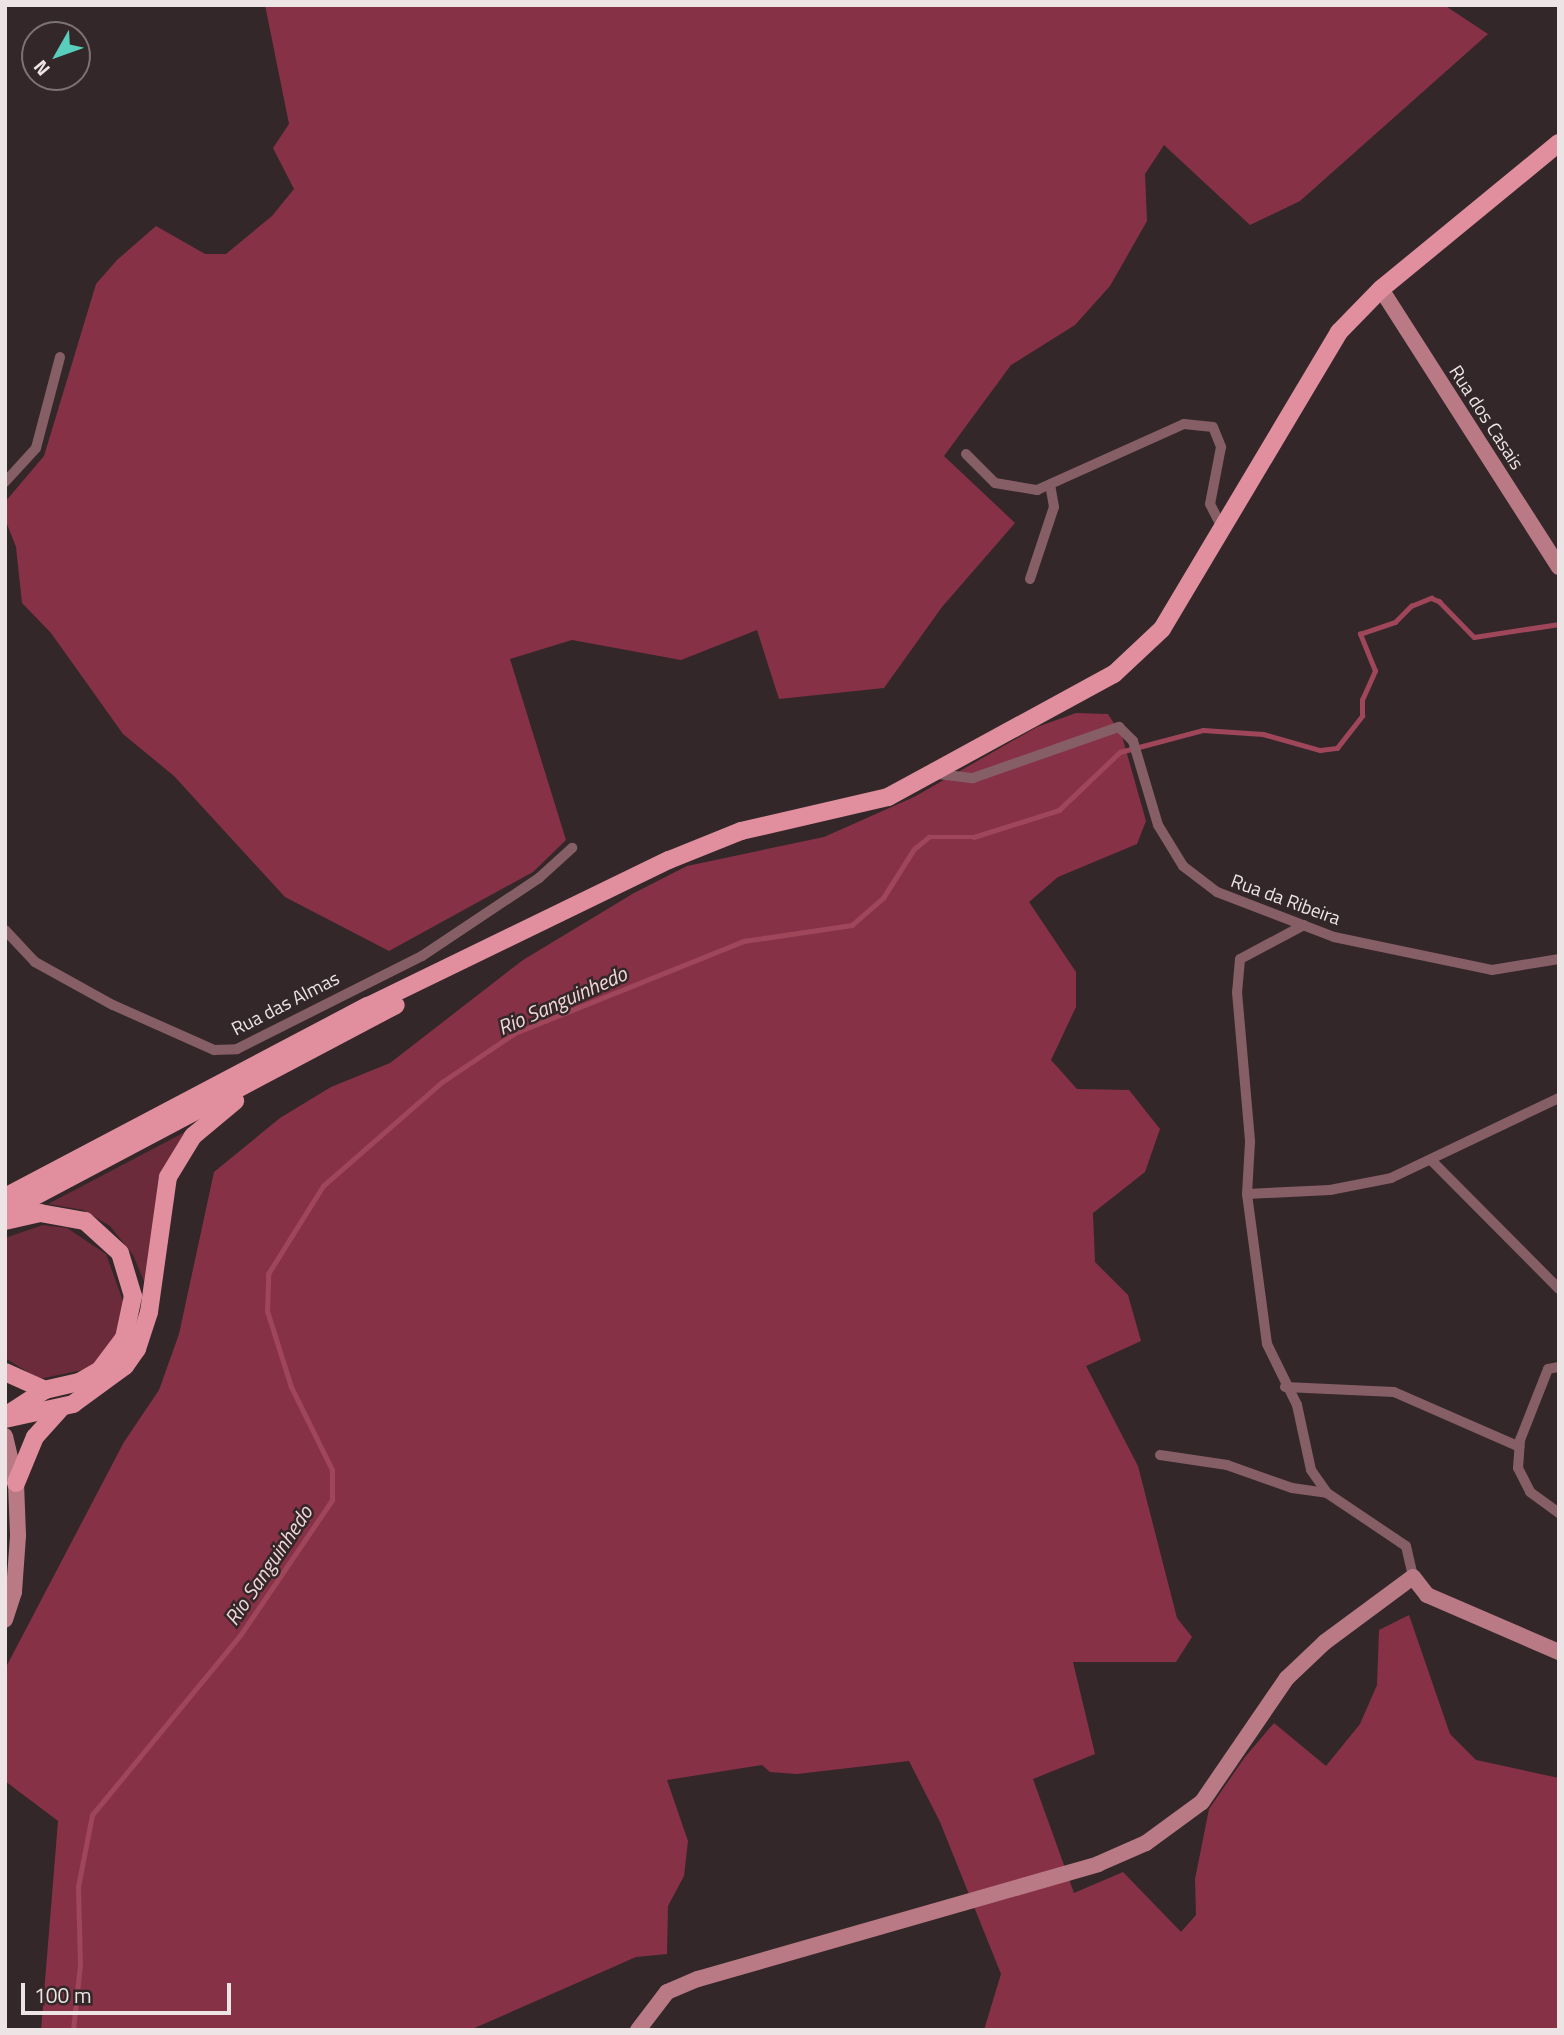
<!DOCTYPE html>
<html>
<head>
<meta charset="utf-8">
<style>
  body { margin:0 }
  #map { position:relative; width:1564px; height:2035px; overflow:hidden; background:#332729; font-family:"Titillium Web",sans-serif }
  div>[style] { position:absolute }
  .green>* { inset:0; background:#6b2b3a }
  .forest>* { inset:0; background:#873147 }
  .stream>* { height:4.5px; margin:-2.25px; padding:0 2.25px; transform-origin:2.25px; border-radius:2.25px; background:#9f465b }
  .street>* { height:10px; margin:-5px; padding:0 5px; transform-origin:5px; border-radius:5px; background:#865e65 }
  .secondary>* { height:16px; margin:-8px; padding:0 8px; transform-origin:8px; border-radius:8px; background:#ba7a85 }
  .primary>* { height:18px; margin:-9px; padding:0 9px; transform-origin:9px; border-radius:9px; background:#e18f9e }
  span { translate:-50% -50%; white-space:nowrap; text-align:center; line-height:1.15; -webkit-text-stroke:5px #332729; paint-order:stroke }
  .street-label { font-size:19px; color:#ece4e5 }
  .water-label { font-size:21px; color:#f1d6da; font-style:italic }
  .frame { position:absolute; inset:0; border:7px solid #ece4e5; pointer-events:none }
  .north { position:absolute; left:21px; top:21px; width:70px; height:70px; box-sizing:border-box; background:#332729; border:2px solid #7d7374; border-radius:50%; rotate:230deg; font-size:19px; font-weight:700; line-height:28px; text-align:center; color:#ece4e5 }
  .north::after { content:''; display:block; margin:auto; width:24px; height:32px; background:#5acebc; clip-path:polygon(50% 0,100% 100%,50% 72%,0 100%) }
  .scale { position:absolute; left:21px; top:1983px; width:210px; height:32px; box-sizing:border-box; border:4px solid #ece4e5; border-top:0; padding-left:9px; font-size:21px; line-height:24px; white-space:nowrap; color:#ece4e5; -webkit-text-stroke:5px #332729; paint-order:stroke }
</style>
</head>
<body>
<div id="map">
  <div class="green">
    <div style="clip-path:polygon(187px 1131px,146px 1286px,133px 1255px,110px 1226px,83px 1210px,48px 1204px)"></div>
    <div style="clip-path:polygon(43px 1225px,67px 1228px,106px 1254px,123px 1301px,122px 1326px,111px 1349px,92px 1368px,39px 1379px,5px 1358px,5px 1238px)"></div>
  </div>
  <div class="forest">
    <div style="clip-path:polygon(265px 5px,1444px 5px,1488px 34px,1300px 201px,1250px 225px,1164px 145px,1145px 174px,1147px 221px,1110px 286px,1075px 325px,1011px 365px,944px 456px,1015px 523px,942px 607px,884px 688px,779px 699px,757px 630px,681px 660px,572px 640px,510px 659px,566px 840px,533px 872px,389px 951px,285px 897px,174px 776px,123px 734px,51px 633px,22px 603px,16px 547px,5px 519px,5px 502px,44px 456px,96px 284px,117px 260px,156px 226px,205px 254px,226px 254px,272px 216px,294px 189px,273px 148px,289px 124px)"></div>
    <div style="clip-path:polygon(1076px 713px,1108px 714px,1122px 736px,1146px 821px,1137px 844px,1058px 877px,1029px 902px,1076px 972px,1076px 1007px,1051px 1060px,1077px 1089px,1129px 1090px,1160px 1129px,1145px 1172px,1093px 1213px,1095px 1262px,1128px 1295px,1141px 1341px,1086px 1366px,1138px 1466px,1177px 1618px,1192px 1637px,1176px 1662px,1073px 1662px,1095px 1754px,1033px 1779px,1074px 1893px,1123px 1872px,1181px 1932px,1196px 1915px,1195px 1879px,1209px 1809px,1245px 1757px,1274px 1723px,1326px 1766px,1360px 1724px,1377px 1685px,1379px 1630px,1409px 1615px,1450px 1734px,1476px 1760px,1559px 1778px,1559px 2030px,984px 2030px,1001px 1974px,940px 1822px,909px 1761px,797px 1774px,770px 1772px,762px 1765px,667px 1780px,688px 1841px,684px 1876px,668px 1906px,667px 1954px,636px 1957px,470px 2030px,41px 2030px,58px 1821px,5px 1781px,5px 1669px,124px 1442px,159px 1390px,179px 1334px,214px 1172px,280px 1118px,331px 1087px,390px 1063px,523px 960px,634px 893px,687px 866px,824px 837px,914px 797px,1037px 727px)"></div>
  </div>
  <div class="stream">
    <div style="left:73px;top:2030px;width:66px;rotate:-83.9deg"></div>
    <div style="left:80px;top:1964px;width:77px;rotate:-91.5deg"></div>
    <div style="left:78px;top:1887px;width:73px;rotate:-79deg"></div>
    <div style="left:92px;top:1815px;width:234px;rotate:-50.5deg"></div>
    <div style="left:241px;top:1634px;width:162px;rotate:-55.8deg"></div>
    <div style="left:332px;top:1500px;width:30px;rotate:-90deg"></div>
    <div style="left:332px;top:1470px;width:93px;rotate:-116.3deg"></div>
    <div style="left:291px;top:1387px;width:80px;rotate:-107.5deg"></div>
    <div style="left:267px;top:1311px;width:37px;rotate:-88deg"></div>
    <div style="left:268px;top:1274px;width:104px;rotate:-58deg"></div>
    <div style="left:323px;top:1186px;width:158px;rotate:-41.2deg"></div>
    <div style="left:442px;top:1082px;width:88px;rotate:-33.9deg"></div>
    <div style="left:515px;top:1033px;width:247px;rotate:-21.9deg"></div>
    <div style="left:744px;top:941px;width:109px;rotate:-8.4deg"></div>
    <div style="left:852px;top:925px;width:41px;rotate:-41.1deg"></div>
    <div style="left:883px;top:898px;width:58px;rotate:-57.7deg"></div>
    <div style="left:914px;top:849px;width:19px;rotate:-39deg"></div>
    <div style="left:929px;top:837px;width:45px"></div>
    <div style="left:974px;top:837px;width:89px;rotate:-17.6deg"></div>
    <div style="left:1059px;top:810px;width:84px;rotate:-43.6deg"></div>
    <div style="left:1120px;top:752px;width:86px;rotate:-14.8deg"></div>
    <div style="left:1203px;top:730px;width:60px;rotate:3.8deg"></div>
    <div style="left:1263px;top:734px;width:59px;rotate:15.7deg"></div>
    <div style="left:1320px;top:750px;width:17px;rotate:-7deg"></div>
    <div style="left:1337px;top:748px;width:41px;rotate:-52deg"></div>
    <div style="left:1362px;top:716px;width:16px;rotate:-90deg"></div>
    <div style="left:1362px;top:700px;width:32px;rotate:-66deg"></div>
    <div style="left:1375px;top:671px;width:40px;rotate:-112deg"></div>
    <div style="left:1360px;top:634px;width:37px;rotate:-19deg"></div>
    <div style="left:1395px;top:622px;width:23px;rotate:-45deg"></div>
    <div style="left:1411px;top:606px;width:22px;rotate:-22deg"></div>
    <div style="left:1431px;top:598px;width:9px;rotate:21deg"></div>
    <div style="left:1439px;top:601px;width:50px;rotate:45.8deg"></div>
    <div style="left:1474px;top:637px;width:86px;rotate:-8.7deg"></div>
  </div>
  <div class="street">
    <div style="left:966px;top:454px;width:41px;rotate:45deg"></div>
    <div style="left:995px;top:483px;width:43px;rotate:9.5deg"></div>
    <div style="left:1037px;top:490px;width:161px;rotate:-24.2deg"></div>
    <div style="left:1184px;top:424px;width:29px;rotate:6deg"></div>
    <div style="left:1213px;top:427px;width:22px;rotate:68deg"></div>
    <div style="left:1221px;top:447px;width:58px;rotate:100.9deg"></div>
    <div style="left:1210px;top:504px;width:27px;rotate:63deg"></div>
    <div style="left:5px;top:482px;width:46px;rotate:-47.6deg"></div>
    <div style="left:36px;top:448px;width:94px;rotate:-75.2deg"></div>
    <div style="left:1030px;top:579px;width:76px;rotate:-71.6deg"></div>
    <div style="left:1054px;top:507px;width:23px;rotate:-100deg"></div>
    <div style="left:938px;top:774px;width:35px;rotate:7deg"></div>
    <div style="left:973px;top:778px;width:155px;rotate:-19.3deg"></div>
    <div style="left:1119px;top:727px;width:20px;rotate:45deg"></div>
    <div style="left:1133px;top:741px;width:88px;rotate:73.4deg"></div>
    <div style="left:1158px;top:825px;width:48px;rotate:58.6deg"></div>
    <div style="left:1183px;top:866px;width:43px;rotate:37.4deg"></div>
    <div style="left:1217px;top:892px;width:125px;rotate:21deg"></div>
    <div style="left:1334px;top:937px;width:161px;rotate:11.8deg"></div>
    <div style="left:1492px;top:970px;width:68px;rotate:-9.3deg"></div>
    <div style="left:1304px;top:925px;width:72px;rotate:152deg"></div>
    <div style="left:1240px;top:959px;width:33px;rotate:95deg"></div>
    <div style="left:1237px;top:992px;width:151px;rotate:85deg"></div>
    <div style="left:1250px;top:1142px;width:52px;rotate:93.3deg"></div>
    <div style="left:1247px;top:1194px;width:151px;rotate:82.4deg"></div>
    <div style="left:1267px;top:1344px;width:68px;rotate:63.8deg"></div>
    <div style="left:1297px;top:1405px;width:66px;rotate:77.8deg"></div>
    <div style="left:1311px;top:1470px;width:28px;rotate:55deg"></div>
    <div style="left:1327px;top:1493px;width:95px;rotate:33.9deg"></div>
    <div style="left:1406px;top:1546px;width:32px;rotate:77deg"></div>
    <div style="left:5px;top:930px;width:44px;rotate:46.8deg"></div>
    <div style="left:35px;top:962px;width:89px;rotate:28.9deg"></div>
    <div style="left:113px;top:1005px;width:111px;rotate:24deg"></div>
    <div style="left:214px;top:1050px;width:23px;rotate:-2deg"></div>
    <div style="left:237px;top:1049px;width:207px;rotate:-26.7deg"></div>
    <div style="left:422px;top:956px;width:141px;rotate:-33.7deg"></div>
    <div style="left:539px;top:878px;width:45px;rotate:-42.3deg"></div>
    <div style="left:1431px;top:1160px;width:182px;rotate:45.2deg"></div>
    <div style="left:1247px;top:1194px;width:83px;rotate:-2.8deg"></div>
    <div style="left:1330px;top:1190px;width:62px;rotate:-11.1deg"></div>
    <div style="left:1391px;top:1178px;width:186px;rotate:-25.5deg"></div>
    <div style="left:1559px;top:1367px;width:11px;rotate:170deg"></div>
    <div style="left:1548px;top:1369px;width:76px;rotate:111.5deg"></div>
    <div style="left:1520px;top:1440px;width:28px;rotate:94deg"></div>
    <div style="left:1518px;top:1468px;width:27px;rotate:63deg"></div>
    <div style="left:1530px;top:1492px;width:36px;rotate:36deg"></div>
    <div style="left:1285px;top:1387px;width:109px;rotate:2.6deg"></div>
    <div style="left:1394px;top:1392px;width:137px;rotate:23.6deg"></div>
    <div style="left:1160px;top:1455px;width:68px;rotate:8.5deg"></div>
    <div style="left:1227px;top:1465px;width:69px;rotate:19.5deg"></div>
    <div style="left:1292px;top:1488px;width:35px;rotate:8deg"></div>
  </div>
  <div class="secondary">
    <div style="left:1381px;top:289px;width:330px;rotate:57.4deg"></div>
    <div style="left:5px;top:1436px;width:48px;rotate:76.8deg"></div>
    <div style="left:16px;top:1483px;width:53px;rotate:87.8deg"></div>
    <div style="left:18px;top:1536px;width:56px;rotate:94.1deg"></div>
    <div style="left:14px;top:1592px;width:29px;rotate:108deg"></div>
    <div style="left:638px;top:2030px;width:48px;rotate:-52.7deg"></div>
    <div style="left:667px;top:1992px;width:34px;rotate:-23deg"></div>
    <div style="left:698px;top:1979px;width:416px;rotate:-16deg"></div>
    <div style="left:1098px;top:1864px;width:52px;rotate:-23.6deg"></div>
    <div style="left:1146px;top:1843px;width:69px;rotate:-36.2deg"></div>
    <div style="left:1202px;top:1802px;width:150px;rotate:-55.6deg"></div>
    <div style="left:1287px;top:1678px;width:52px;rotate:-43.5deg"></div>
    <div style="left:1325px;top:1642px;width:109px;rotate:-36.5deg"></div>
    <div style="left:1413px;top:1577px;width:23px;rotate:52deg"></div>
    <div style="left:1427px;top:1595px;width:144px;rotate:23.4deg"></div>
  </div>
  <div class="primary">
    <div style="left:5px;top:1197px;width:410px;rotate:-27.8deg"></div>
    <div style="left:368px;top:1006px;width:335px;rotate:-25.9deg"></div>
    <div style="left:669px;top:860px;width:78px;rotate:-21.9deg"></div>
    <div style="left:741px;top:831px;width:151px;rotate:-13deg"></div>
    <div style="left:888px;top:797px;width:257px;rotate:-28.6deg"></div>
    <div style="left:1114px;top:674px;width:66px;rotate:-43.2deg"></div>
    <div style="left:1162px;top:629px;width:346px;rotate:-59.2deg"></div>
    <div style="left:1339px;top:332px;width:60px;rotate:-45.7deg"></div>
    <div style="left:1381px;top:289px;width:230px;rotate:-39.4deg"></div>
    <div style="left:5px;top:1212px;width:442px;rotate:-27.9deg"></div>
    <div style="left:5px;top:1221px;width:36px;rotate:-13deg"></div>
    <div style="left:40px;top:1213px;width:46px;rotate:10.1deg"></div>
    <div style="left:85px;top:1221px;width:47px;rotate:42.4deg"></div>
    <div style="left:120px;top:1253px;width:45px;rotate:73.2deg"></div>
    <div style="left:133px;top:1296px;width:43px;rotate:102.1deg"></div>
    <div style="left:124px;top:1338px;width:40px;rotate:127deg"></div>
    <div style="left:100px;top:1370px;width:24px;rotate:150deg"></div>
    <div style="left:79px;top:1382px;width:35px;rotate:167deg"></div>
    <div style="left:45px;top:1390px;width:48px;rotate:147deg"></div>
    <div style="left:5px;top:1372px;width:44px;rotate:24.2deg"></div>
    <div style="left:5px;top:1419px;width:70px;rotate:-12.4deg"></div>
    <div style="left:73px;top:1404px;width:64px;rotate:-36.2deg"></div>
    <div style="left:125px;top:1366px;width:21px;rotate:-55deg"></div>
    <div style="left:137px;top:1349px;width:39px;rotate:-72deg"></div>
    <div style="left:149px;top:1312px;width:136px;rotate:-82deg"></div>
    <div style="left:168px;top:1177px;width:48px;rotate:-58.6deg"></div>
    <div style="left:193px;top:1136px;width:55px;rotate:-39.8deg"></div>
    <div style="left:16px;top:1483px;width:50px;rotate:-67.6deg"></div>
    <div style="left:35px;top:1437px;width:40px;rotate:-48deg"></div>
  </div>
  <div class="street-label">
    <span style="left:1487px;top:417px;rotate:57deg">Rua dos Casais</span>
    <span style="left:1286px;top:899px;rotate:20deg">Rua da Ribeira</span>
    <span style="left:285px;top:1003px;rotate:-27deg">Rua das Almas</span>
  </div>
  <div class="water-label">
    <span style="left:562px;top:1000px;rotate:-24deg">Rio Sanguinhedo</span>
    <span style="left:268px;top:1565px;rotate:-56deg">Rio Sanguinhedo</span>
  </div>
  <div class="frame"></div>
  <div class="north">N</div>
  <div class="scale">100 m</div>
</div>
</body>
</html>
